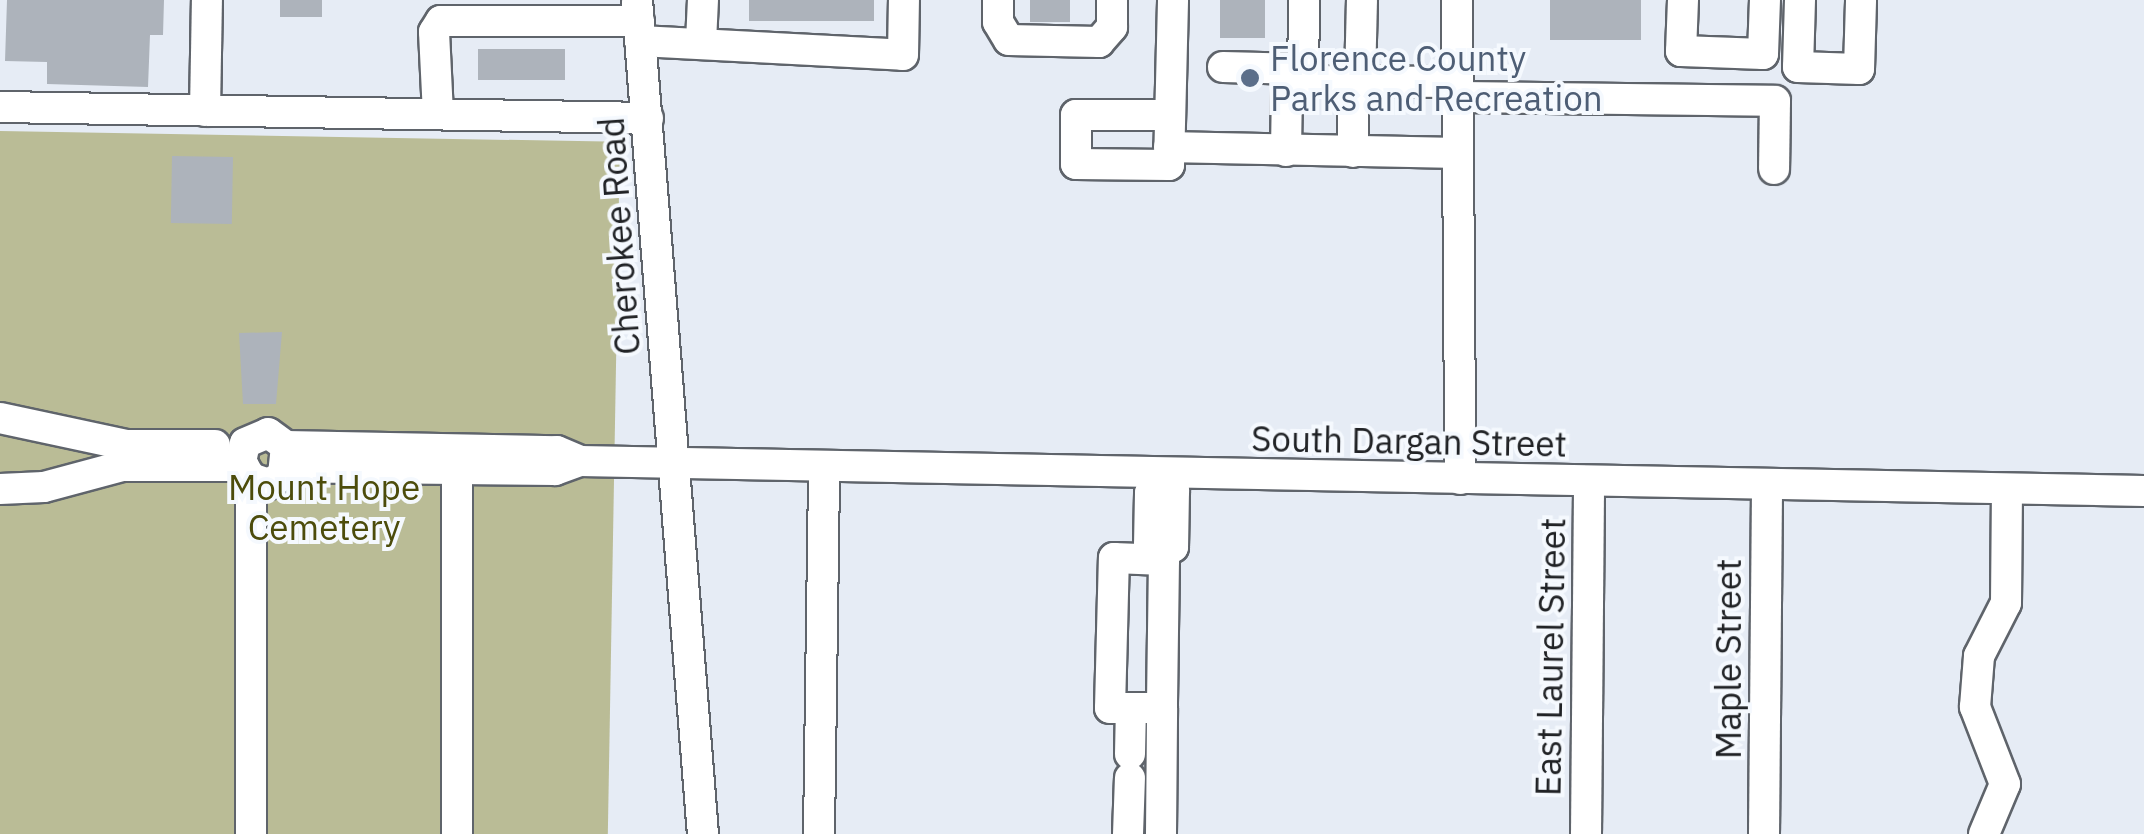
<!DOCTYPE html>
<html>
<head>
<meta charset="utf-8">
<style>
  body { margin:0 }
  #map { position:relative; width:2144px; height:834px; overflow:hidden; background:#e6ecf5; font-family:"IBM Plex Sans",sans-serif }
  div>[style] { position:absolute }
  .green>* { inset:0; background:#babc96; transform-origin:0 0 }
  .building>* { inset:0; background:#adb3bb; transform-origin:0 0 }
  .roads { filter:drop-shadow(2px 0 #5f646b) drop-shadow(-2px 0 #5f646b) drop-shadow(0 2px #5f646b) drop-shadow(0 -2px #5f646b) }
  .minor>* { height:30px; margin:-15px; padding:0 15px; transform-origin:15px; border-radius:15px; background:#fff }
  .dots>* { width:28px; height:28px; translate:-50% -50%; box-sizing:border-box; border:5px solid #f5f9fe; border-radius:50% }
  span { translate:-50% -50%; white-space:nowrap; text-align:center; line-height:1.15; -webkit-text-stroke:8px #f5f9fe; paint-order:stroke }
  .service-label { font-size:35px; color:#4e5e75 }
  .left { translate:0 -50%; text-align:left }
  .street-label { font-size:35px; color:#202225 }
  .park-label { font-size:35px; color:#4c4c0b }
</style>
</head>
<body>
<div id="map">
  <div class="green">
    <div style="left:0;top:131px;width:620px;height:703px;rotate:1deg"></div>
  </div>
  <div class="building">
    <div style="clip-path:polygon(7px 0,164px 0,163px 35px,150px 35px,148px 87px,47px 84px,47px 62px,5px 61px)"></div>
    <div style="left:280px;top:0;width:42px;height:17px"></div>
    <div style="left:749px;top:0;width:125px;height:21px"></div>
    <div style="left:1030px;top:0;width:40px;height:22px"></div>
    <div style="left:1220px;top:0;width:45px;height:38px"></div>
    <div style="left:1550px;top:0;width:91px;height:40px"></div>
    <div style="left:478px;top:49px;width:87px;height:31px"></div>
    <div style="left:172px;top:156px;width:61px;height:67px;rotate:1deg"></div>
    <div style="clip-path:polygon(282px 332px,276px 404px,243px 404px,239px 333px)"></div>
  </div>
  <div class="roads">
    <div class="minor">
      <div style="left:637px;top:0;width:837px;rotate:85.48deg"></div>
      <div style="left:998px;top:0;width:22px;rotate:90deg"></div>
      <div style="left:998px;top:22px;width:21px;rotate:59deg"></div>
      <div style="left:1009px;top:40px;width:90px;rotate:1.3deg"></div>
      <div style="left:1099px;top:42px;width:20px;rotate:-49deg"></div>
      <div style="left:1112px;top:27px;width:27px;rotate:-90deg"></div>
      <div style="left:1304px;top:0;width:81px;rotate:90.7deg"></div>
      <div style="left:1303px;top:81px;width:154px;rotate:0.4deg"></div>
      <div style="left:1457px;top:0;width:479px;rotate:89.6deg"></div>
      <div style="left:1683px;top:0;width:51px;rotate:92.2deg"></div>
      <div style="left:1681px;top:51px;width:82px;rotate:2.1deg"></div>
      <div style="left:1763px;top:54px;width:54px;rotate:-87.9deg"></div>
      <div style="left:1800px;top:0;width:67px;rotate:91.7deg"></div>
      <div style="left:1798px;top:67px;width:61px;rotate:1.9deg"></div>
      <div style="left:1859px;top:69px;width:69px;rotate:-88.3deg"></div>
      <div style="left:640px;top:41px;width:263px;rotate:3deg"></div>
      <div style="left:903px;top:55px;width:55px;rotate:-89deg"></div>
      <div style="left:701px;top:42px;width:42px;rotate:-87.3deg"></div>
      <div style="left:1223px;top:67px;width:80px;rotate:1.4deg"></div>
      <div style="left:1360px;top:81px;width:81px;rotate:-88.6deg"></div>
      <div style="left:1457px;top:97px;width:318px;rotate:0.7deg"></div>
      <div style="left:1775px;top:101px;width:68px;rotate:90.8deg"></div>
      <div style="left:0;top:107px;width:648px;rotate:0.97deg"></div>
      <div style="left:205px;top:111px;width:111px;rotate:-89deg"></div>
      <div style="left:438px;top:114px;width:82px;rotate:-92.8deg"></div>
      <div style="left:434px;top:32px;width:13px;rotate:-58deg"></div>
      <div style="left:441px;top:21px;width:198px"></div>
      <div style="left:1170px;top:115px;width:94px;rotate:180deg"></div>
      <div style="left:1076px;top:115px;width:49px;rotate:90deg"></div>
      <div style="left:1076px;top:164px;width:93px;rotate:0.6deg"></div>
      <div style="left:1169px;top:165px;width:165px;rotate:-88.6deg"></div>
      <div style="left:1169px;top:147px;width:287px;rotate:1.2deg"></div>
      <div style="left:1286px;top:151px;width:61px;rotate:-89.1deg"></div>
      <div style="left:1287px;top:90px;width:18px;rotate:-29deg"></div>
      <div style="left:1353px;top:152px;width:70px;rotate:-90deg"></div>
      <div style="left:0;top:418px;width:129px;rotate:12.1deg"></div>
      <div style="left:126px;top:445px;width:89px"></div>
      <div style="left:286px;top:446px;width:29px;rotate:96deg"></div>
      <div style="left:283px;top:475px;width:17px;rotate:147deg"></div>
      <div style="left:269px;top:484px;width:19px;rotate:-162deg"></div>
      <div style="left:251px;top:478px;width:19px;rotate:-122deg"></div>
      <div style="left:241px;top:462px;width:19px;rotate:-78deg"></div>
      <div style="left:245px;top:443px;width:25px;rotate:-23deg"></div>
      <div style="left:268px;top:433px;width:22px;rotate:36deg"></div>
      <div style="left:286px;top:446px;width:271px;rotate:1.1deg"></div>
      <div style="left:557px;top:451px;width:25px;rotate:23deg"></div>
      <div style="left:580px;top:461px;width:27px;rotate:160deg"></div>
      <div style="left:555px;top:470px;width:268px;rotate:-179.4deg"></div>
      <div style="left:580px;top:461px;width:1564px;rotate:1.1deg"></div>
      <div style="left:251px;top:478px;width:356px;rotate:90deg"></div>
      <div style="left:1162px;top:484px;width:14px;rotate:30deg"></div>
      <div style="left:1174px;top:491px;width:56px;rotate:91deg"></div>
      <div style="left:1173px;top:547px;width:12px;rotate:160deg"></div>
      <div style="left:1162px;top:551px;width:14px;rotate:-159deg"></div>
      <div style="left:1149px;top:546px;width:53px;rotate:-88.9deg"></div>
      <div style="left:1150px;top:493px;width:15px;rotate:-37deg"></div>
      <div style="left:0;top:489px;width:44px;rotate:-2.6deg"></div>
      <div style="left:44px;top:487px;width:81px;rotate:-15.1deg"></div>
      <div style="left:122px;top:466px;width:122px"></div>
      <div style="left:1162px;top:551px;width:9px;rotate:77deg"></div>
      <div style="left:1164px;top:560px;width:148px;rotate:90.8deg"></div>
      <div style="left:1162px;top:708px;width:52px;rotate:180deg"></div>
      <div style="left:1110px;top:708px;width:150px;rotate:-88.5deg"></div>
      <div style="left:1114px;top:558px;width:50px;rotate:2.3deg"></div>
      <div style="left:1130px;top:754px;width:46px;rotate:-88.8deg"></div>
      <div style="left:457px;top:834px;width:365px;rotate:-90deg"></div>
      <div style="left:819px;top:834px;width:365px;rotate:-89.2deg"></div>
      <div style="left:1128px;top:834px;width:56px;rotate:-88deg"></div>
      <div style="left:1161px;top:834px;width:126px;rotate:-89.5deg"></div>
      <div style="left:1586px;top:834px;width:353px;rotate:-89.5deg"></div>
      <div style="left:1764px;top:834px;width:349px;rotate:-89.5deg"></div>
      <div style="left:1984px;top:834px;width:54px;rotate:-67.2deg"></div>
      <div style="left:2005px;top:784px;width:83px;rotate:-111.3deg"></div>
      <div style="left:1975px;top:707px;width:51px;rotate:-85.5deg"></div>
      <div style="left:1979px;top:656px;width:59px;rotate:-63deg"></div>
      <div style="left:2006px;top:603px;width:114px;rotate:-89.5deg"></div>
    </div>
  </div>
  <div class="dots">
    <div style="left:1250px;top:78px;background:#5c6f8a"></div>
  </div>
  <div class="service-label">
    <span class="left" style="left:1270px;top:78px">Florence County<br>Parks and Recreation</span>
  </div>
  <div class="street-label">
    <span style="left:619px;top:236px;rotate:-94deg">Cherokee Road</span>
    <span style="left:1409px;top:441px;rotate:1deg">South Dargan Street</span>
    <span style="left:1550px;top:657px;rotate:-89deg">East Laurel Street</span>
    <span style="left:1728px;top:659px;rotate:-90deg">Maple Street</span>
  </div>
  <div class="park-label">
    <span style="left:324px;top:507px">Mount Hope<br>Cemetery</span>
  </div>
</div>
</body>
</html>
